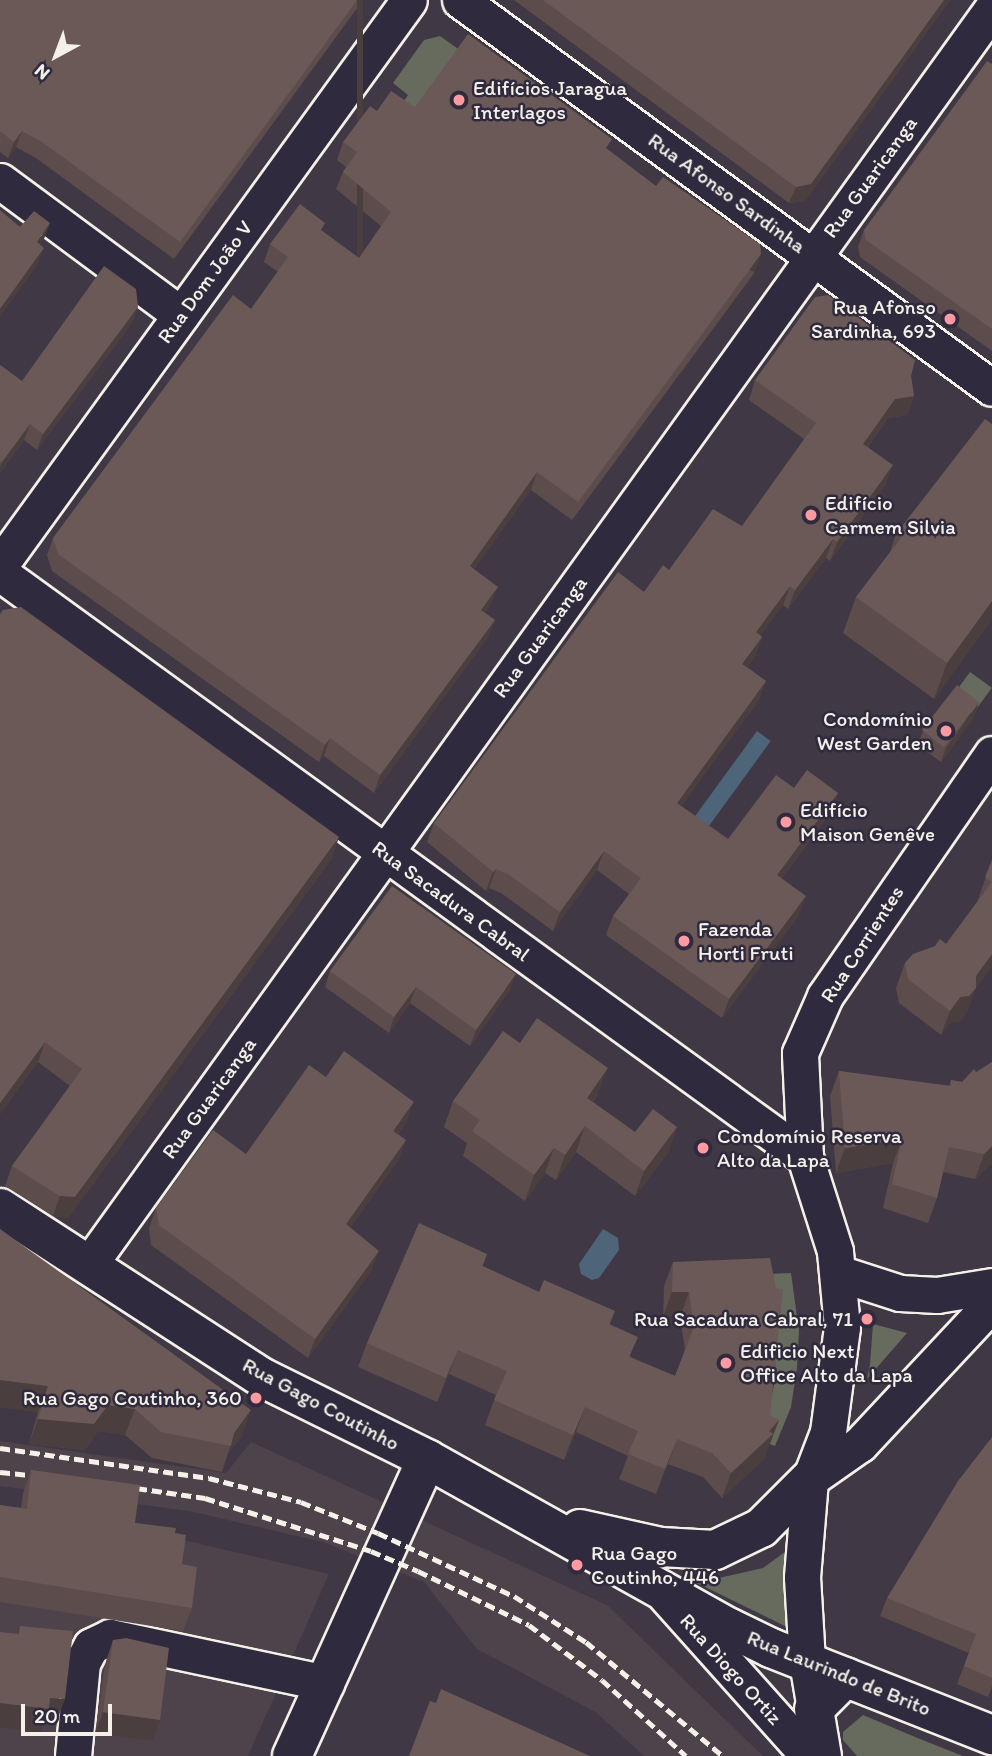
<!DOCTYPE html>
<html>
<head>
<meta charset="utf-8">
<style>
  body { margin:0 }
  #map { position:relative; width:992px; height:1756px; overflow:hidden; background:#413845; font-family:Itim,sans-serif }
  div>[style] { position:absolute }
  .built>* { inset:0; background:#4e424b }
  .green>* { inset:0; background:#676b5e; transform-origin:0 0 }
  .water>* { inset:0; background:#4e6478; transform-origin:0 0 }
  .roads { filter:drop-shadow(2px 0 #f4f1e8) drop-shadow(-2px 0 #f4f1e8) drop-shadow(0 2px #f4f1e8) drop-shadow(0 -2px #f4f1e8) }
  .street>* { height:35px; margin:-17.5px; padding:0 17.5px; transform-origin:17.5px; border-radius:17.5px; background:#2f2a3d }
  .secondary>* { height:38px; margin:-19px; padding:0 19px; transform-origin:19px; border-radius:19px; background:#2f2a3d }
  .rail>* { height:5px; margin-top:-2.5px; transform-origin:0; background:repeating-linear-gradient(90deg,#f4f1e8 0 10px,transparent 0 15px) }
  .wall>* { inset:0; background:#5c4d4c }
  .shaded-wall>* { inset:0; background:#4b3e3e; transform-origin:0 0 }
  .building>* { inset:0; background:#6b5958; transform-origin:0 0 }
  .dots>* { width:19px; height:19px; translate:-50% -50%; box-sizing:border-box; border:4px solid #2f2a3d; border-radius:50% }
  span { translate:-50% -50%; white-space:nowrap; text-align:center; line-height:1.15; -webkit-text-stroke:5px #2f2a3d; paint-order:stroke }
  .poi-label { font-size:21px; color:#f4f1e8 }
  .left { translate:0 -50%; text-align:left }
  .right { translate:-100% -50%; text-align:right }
  .street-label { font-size:21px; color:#f4f1e8 }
  .north { position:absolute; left:21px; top:21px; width:70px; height:70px; -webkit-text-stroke:5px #2f2a3d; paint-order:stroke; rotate:221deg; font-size:19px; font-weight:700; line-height:28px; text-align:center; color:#f4f1e8 }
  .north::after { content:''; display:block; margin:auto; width:24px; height:32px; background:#f4f1e8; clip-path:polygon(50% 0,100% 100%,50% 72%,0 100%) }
  .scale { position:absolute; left:21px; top:1704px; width:91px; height:32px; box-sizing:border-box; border:4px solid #f4f1e8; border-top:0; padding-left:9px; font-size:21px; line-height:24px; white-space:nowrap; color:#f4f1e8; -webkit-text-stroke:5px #2f2a3d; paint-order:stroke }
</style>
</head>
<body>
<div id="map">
  <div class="built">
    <div style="clip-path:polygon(0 1441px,226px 1473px,251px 1442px,607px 1605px,763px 1756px,644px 1756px,597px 1713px,477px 1649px,424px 1582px,323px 1542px,189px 1511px,0 1486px)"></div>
    <div style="clip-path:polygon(0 1509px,111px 1523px,329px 1574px,248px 1756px,0 1756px)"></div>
  </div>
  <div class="green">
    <div style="clip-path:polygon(440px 36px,461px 51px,414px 117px,400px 107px,408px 95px,393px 83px,424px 40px)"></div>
    <div style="left:970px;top:672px;width:27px;height:33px;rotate:36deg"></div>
    <div style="clip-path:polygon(791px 1273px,799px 1331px,797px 1368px,791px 1407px,775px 1446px,762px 1441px,776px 1376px,769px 1274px)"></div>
    <div style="clip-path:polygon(873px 1324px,907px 1333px,867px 1379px,870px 1364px)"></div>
    <div style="clip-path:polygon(785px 1552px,789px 1628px,697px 1583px,763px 1568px)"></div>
    <div style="clip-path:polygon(863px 1715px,920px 1739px,963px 1756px,857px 1756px,843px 1740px,843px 1732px)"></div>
  </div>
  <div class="water">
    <div style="left:757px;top:731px;width:17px;height:107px;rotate:36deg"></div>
    <div style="clip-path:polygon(603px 1229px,618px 1238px,619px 1250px,599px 1278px,592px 1280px,581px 1274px,579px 1264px)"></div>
  </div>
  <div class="roads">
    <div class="street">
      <div style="left:460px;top:0;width:658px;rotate:36.1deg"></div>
      <div style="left:0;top:181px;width:225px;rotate:36.5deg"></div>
      <div style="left:0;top:565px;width:697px;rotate:-54.1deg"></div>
      <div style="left:0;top:573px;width:995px;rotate:35.96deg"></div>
      <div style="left:88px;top:1266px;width:1548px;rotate:-54.28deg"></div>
      <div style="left:838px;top:1273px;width:65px;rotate:17.9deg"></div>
      <div style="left:900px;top:1293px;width:37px;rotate:3deg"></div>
      <div style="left:937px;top:1295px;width:56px;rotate:-9.3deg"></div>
      <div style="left:810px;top:1479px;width:61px;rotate:-35deg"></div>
      <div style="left:860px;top:1444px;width:193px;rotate:-46.9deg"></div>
      <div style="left:665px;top:1595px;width:216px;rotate:48.2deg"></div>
      <div style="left:73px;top:1756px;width:93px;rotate:-84.5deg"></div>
      <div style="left:82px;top:1663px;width:19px;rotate:-62deg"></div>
      <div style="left:91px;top:1646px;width:21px;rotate:-25deg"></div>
      <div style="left:110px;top:1637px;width:221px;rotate:12deg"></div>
      <div style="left:823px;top:1756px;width:96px;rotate:-99.6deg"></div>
      <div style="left:807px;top:1661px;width:84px;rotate:-93.4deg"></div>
      <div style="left:802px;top:1577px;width:98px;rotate:-85.3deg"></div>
      <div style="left:810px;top:1479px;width:50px;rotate:-69deg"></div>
      <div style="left:828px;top:1432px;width:106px;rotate:-82.4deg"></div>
      <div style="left:842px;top:1327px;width:76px;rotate:-95.3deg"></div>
      <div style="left:835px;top:1251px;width:99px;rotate:-107.7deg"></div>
      <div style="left:805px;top:1157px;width:104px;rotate:-92.8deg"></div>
      <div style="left:800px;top:1053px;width:62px;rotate:-66.3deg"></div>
      <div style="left:825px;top:996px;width:294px;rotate:-55.4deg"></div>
    </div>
    <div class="secondary">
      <div style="left:0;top:1208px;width:313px;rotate:32.9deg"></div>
      <div style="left:263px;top:1378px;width:183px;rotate:26.3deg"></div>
      <div style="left:427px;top:1459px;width:347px;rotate:29.2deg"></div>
      <div style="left:730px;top:1628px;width:46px;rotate:26deg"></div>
      <div style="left:771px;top:1648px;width:238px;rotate:21.5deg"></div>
      <div style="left:580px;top:1529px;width:83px;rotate:12.5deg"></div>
      <div style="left:661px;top:1547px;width:54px;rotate:3.2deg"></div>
      <div style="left:715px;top:1550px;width:51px;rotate:-25.6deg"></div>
      <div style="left:761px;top:1528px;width:69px;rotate:-45deg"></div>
      <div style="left:814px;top:1709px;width:45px;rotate:-45deg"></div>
      <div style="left:292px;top:1756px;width:326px;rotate:-65.6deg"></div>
    </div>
  </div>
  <div class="rail">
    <div style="left:0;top:1448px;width:211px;rotate:8.2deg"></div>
    <div style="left:209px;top:1478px;width:95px;rotate:14.6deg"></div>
    <div style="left:301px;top:1502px;width:83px;rotate:21.9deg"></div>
    <div style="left:378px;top:1533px;width:150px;rotate:24.9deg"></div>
    <div style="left:514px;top:1596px;width:85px;rotate:32.6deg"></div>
    <div style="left:586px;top:1642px;width:178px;rotate:39.8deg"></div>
    <div style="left:0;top:1472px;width:49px;rotate:5.8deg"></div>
    <div style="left:122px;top:1486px;width:84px;rotate:8.2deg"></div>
    <div style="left:205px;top:1498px;width:174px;rotate:17.7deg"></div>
    <div style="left:371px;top:1551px;width:51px;rotate:23.1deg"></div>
    <div style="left:418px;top:1571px;width:123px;rotate:25.9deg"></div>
    <div style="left:529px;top:1625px;width:91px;rotate:37deg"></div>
    <div style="left:602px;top:1680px;width:113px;rotate:42.1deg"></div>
  </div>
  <div class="wall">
    <div style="clip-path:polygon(0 0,363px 0,174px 259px,36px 158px,16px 147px,8px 158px,0 152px)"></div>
    <div style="clip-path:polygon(514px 0,950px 0,805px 201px,789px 203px)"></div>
    <div style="clip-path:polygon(992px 64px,992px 351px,860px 257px,858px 247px,864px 230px)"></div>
    <div style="clip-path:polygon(415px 107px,608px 150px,755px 272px,572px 520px,531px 490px,474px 569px,491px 604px,485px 613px,495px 620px,488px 637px,374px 793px,324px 756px,319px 762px,52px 571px,47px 555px,53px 538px,251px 309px,278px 272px,264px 262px,270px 244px,322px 231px,359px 258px,381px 226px,336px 189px,343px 172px,346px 167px,337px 160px,343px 142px,377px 111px)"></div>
    <div style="clip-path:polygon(138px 307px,132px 323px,37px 450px,24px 440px,0 473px,0 365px,22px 381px)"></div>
    <div style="clip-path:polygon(911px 376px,914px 396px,907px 415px,888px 418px,868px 447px,886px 484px,830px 561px,826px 558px,788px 609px,783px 605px,760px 636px,762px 637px,755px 656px,747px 667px,766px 681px,759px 700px,681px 806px,728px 839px,794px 788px,838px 793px,831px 812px,782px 878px,799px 915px,722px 1018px,606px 935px,613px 916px,629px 894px,597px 870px,553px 931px,501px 893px,489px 888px,486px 891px,427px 842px,434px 823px,644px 592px,669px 570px,742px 526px,804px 439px,749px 400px,755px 380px)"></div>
    <div style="clip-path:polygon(992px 424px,992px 619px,934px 699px,843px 633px,856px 597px,890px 552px,896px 534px)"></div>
    <div style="clip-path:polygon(0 614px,332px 858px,68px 1218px,53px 1216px,5px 1186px,12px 1166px,70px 1086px,38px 1062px,0 1114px)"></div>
    <div style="clip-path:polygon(974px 717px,941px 762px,918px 745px,923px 731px)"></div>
    <div style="clip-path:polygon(992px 860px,992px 967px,975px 989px,967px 1012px,960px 1021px,951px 1022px,941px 1035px,899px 1003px,896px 988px,905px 963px,946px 944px,977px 902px)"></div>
    <div style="clip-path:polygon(330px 971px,510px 990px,470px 1046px,410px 1003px,389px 1033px,325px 987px)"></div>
    <div style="clip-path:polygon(520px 1043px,598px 1093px,593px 1102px,635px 1132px,677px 1127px,668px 1153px,635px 1196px,576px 1152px,556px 1180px,545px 1173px,525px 1201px,463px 1156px,467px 1143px,444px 1127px,453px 1101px)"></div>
    <div style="clip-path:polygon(992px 1062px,992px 1163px,975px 1179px,943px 1172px,937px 1198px,928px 1223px,883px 1208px,893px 1163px,836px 1173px,830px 1096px,839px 1071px,949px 1086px,951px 1080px,962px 1082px)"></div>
    <div style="clip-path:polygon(326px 1077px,407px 1121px,398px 1134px,406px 1140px,399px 1159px,350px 1228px,372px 1270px,308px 1358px,151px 1245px,149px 1228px,156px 1208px,246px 1154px)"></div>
    <div style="clip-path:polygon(0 1229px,242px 1436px,228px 1453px,222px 1472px,152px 1458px,125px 1435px,98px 1431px,85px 1450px,29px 1444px,38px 1412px,0 1407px)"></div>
    <div style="clip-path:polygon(487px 1254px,483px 1266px,539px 1292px,615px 1311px,610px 1324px,631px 1357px,675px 1376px,685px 1350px,680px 1317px,663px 1317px,664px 1286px,673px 1262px,770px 1416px,779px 1420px,764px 1459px,722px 1498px,703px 1477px,668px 1464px,656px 1494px,619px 1479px,628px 1456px,576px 1432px,564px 1460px,485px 1425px,496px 1395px,449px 1374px,437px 1402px,358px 1367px,367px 1343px)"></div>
    <div style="clip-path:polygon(992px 1437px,992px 1686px,988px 1697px,957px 1684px,969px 1653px,880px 1616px,887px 1598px)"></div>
    <div style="clip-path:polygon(31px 1470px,135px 1523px,175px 1533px,192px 1608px,183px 1631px,0 1602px,0 1505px,21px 1508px,23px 1493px)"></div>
    <div style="clip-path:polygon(113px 1640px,152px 1741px,95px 1733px,106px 1661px)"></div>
  </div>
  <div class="shaded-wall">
    <div style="left:357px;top:0;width:6px;height:300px"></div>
    <div style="clip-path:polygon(944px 0,950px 0,805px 201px,789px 203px,796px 187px)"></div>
    <div style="clip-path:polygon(22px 131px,16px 147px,8px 158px,14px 142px)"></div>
    <div style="clip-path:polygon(50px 223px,44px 239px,31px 258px,37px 242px)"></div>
    <div style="clip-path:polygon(44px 248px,38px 264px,0 317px,0 309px)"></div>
    <div style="left:761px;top:254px;width:19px;height:308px;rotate:108deg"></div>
    <div style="clip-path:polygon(138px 307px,132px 323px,37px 450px,43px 434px)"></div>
    <div style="clip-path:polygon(914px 396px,907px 415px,888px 418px,856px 463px,863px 444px,895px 399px)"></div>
    <div style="clip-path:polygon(30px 424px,24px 440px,0 473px,0 467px,2px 462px)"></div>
    <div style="clip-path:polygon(893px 465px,886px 484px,830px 561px,837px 542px)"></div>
    <div style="clip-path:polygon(537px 472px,531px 490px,464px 584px,470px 566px)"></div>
    <div style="clip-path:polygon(833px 539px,826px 558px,788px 609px,795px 590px)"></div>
    <div style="clip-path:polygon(790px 586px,783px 605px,749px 651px,756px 632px)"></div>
    <div style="clip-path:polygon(498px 587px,491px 604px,475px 627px,481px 610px)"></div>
    <div style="clip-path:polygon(992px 601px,992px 619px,934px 699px,947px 663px)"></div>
    <div style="clip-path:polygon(495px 620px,488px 637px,374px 793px,380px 775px)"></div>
    <div style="clip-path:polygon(762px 637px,755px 656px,735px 683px,742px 664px)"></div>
    <div style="clip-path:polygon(766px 681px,759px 700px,670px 822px,677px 803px)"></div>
    <div style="clip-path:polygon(979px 702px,974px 717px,941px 762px,946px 748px)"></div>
    <div style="clip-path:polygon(330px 738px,324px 756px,319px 762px,325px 745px)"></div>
    <div style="clip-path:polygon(838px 793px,831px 812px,770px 894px,777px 875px)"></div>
    <div style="clip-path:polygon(339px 837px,332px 858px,68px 1218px,53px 1216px,60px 1196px)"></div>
    <div style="clip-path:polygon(604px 851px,597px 870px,553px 931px,560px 912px)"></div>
    <div style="clip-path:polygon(496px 869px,489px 888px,486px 891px,493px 872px)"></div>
    <div style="clip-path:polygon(806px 896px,799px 915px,722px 1018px,729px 999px)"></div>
    <div style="clip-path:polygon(992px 954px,992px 967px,975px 989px,967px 1012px,960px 1021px,951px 1022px,941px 1035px,950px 1011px)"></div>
    <div style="clip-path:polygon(516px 974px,510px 990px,470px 1046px,476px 1030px)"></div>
    <div style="clip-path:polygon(416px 987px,410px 1003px,389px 1033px,394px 1017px)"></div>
    <div style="clip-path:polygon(45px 1042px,38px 1062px,0 1114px,0 1103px)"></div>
    <div style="clip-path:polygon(608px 1068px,598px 1093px,578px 1123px,587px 1098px)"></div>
    <div style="clip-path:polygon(414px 1102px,407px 1121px,386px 1150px,393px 1131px)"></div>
    <div style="clip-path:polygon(585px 1126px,576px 1152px,556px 1180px,565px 1155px)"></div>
    <div style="clip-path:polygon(677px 1127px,668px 1153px,635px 1196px,644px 1171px)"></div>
    <div style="clip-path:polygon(902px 1139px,893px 1163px,836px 1173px,845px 1148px)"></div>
    <div style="clip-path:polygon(406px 1140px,399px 1159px,339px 1244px,346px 1224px)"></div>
    <div style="clip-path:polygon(992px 1146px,992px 1163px,975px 1179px,984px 1154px)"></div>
    <div style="clip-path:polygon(554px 1148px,545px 1173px,525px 1201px,534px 1175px)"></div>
    <div style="clip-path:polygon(379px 1251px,372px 1270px,308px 1358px,315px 1339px)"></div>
    <div style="clip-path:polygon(672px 1292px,689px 1292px,680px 1317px,663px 1317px)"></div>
    <div style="clip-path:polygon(458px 1350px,449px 1374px,437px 1402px,446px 1378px)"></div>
    <div style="clip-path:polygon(0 1380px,48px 1386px,38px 1412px,0 1407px)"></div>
    <div style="clip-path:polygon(108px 1405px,135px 1409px,125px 1435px,98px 1431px,85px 1450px,29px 1444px,38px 1419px)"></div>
    <div style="clip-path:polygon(585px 1407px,576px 1432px,564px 1460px,573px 1435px)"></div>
    <div style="clip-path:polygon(251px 1410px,242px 1436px,228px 1453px,234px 1433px)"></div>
    <div style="clip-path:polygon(779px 1420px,764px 1459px,722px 1498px,731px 1473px)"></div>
    <div style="clip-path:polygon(677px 1439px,668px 1464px,656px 1494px,665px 1469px)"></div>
    <div style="clip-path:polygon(50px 1698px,65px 1699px,56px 1723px,44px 1722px,41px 1732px,0 1727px,0 1703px)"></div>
    <div style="clip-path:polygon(103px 1712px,160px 1720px,152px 1741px,95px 1733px)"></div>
  </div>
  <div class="building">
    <div style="clip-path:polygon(0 0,357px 0,180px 242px,42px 142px,22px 131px,14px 142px,0 131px)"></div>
    <div style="clip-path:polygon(543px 0,944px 0,811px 184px,796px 187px)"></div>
    <div style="clip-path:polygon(468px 34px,612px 139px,606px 148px,656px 186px,663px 177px,760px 244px,761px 254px,578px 502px,537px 472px,470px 566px,498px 587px,481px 610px,495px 620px,380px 775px,330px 738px,325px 745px,58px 554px,53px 538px,233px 295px,251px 309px,288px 257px,270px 244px,300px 204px,325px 223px,321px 230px,359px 258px,391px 212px,343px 172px,357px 152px,343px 142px,370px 106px,377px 111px,391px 91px,415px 107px)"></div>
    <div style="clip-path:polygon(987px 61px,992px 64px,992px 329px,866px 240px,864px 230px)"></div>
    <div style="clip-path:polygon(0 210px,20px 227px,34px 211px,50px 223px,37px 242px,44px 248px,0 309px)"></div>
    <div style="clip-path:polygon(104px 266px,136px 289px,138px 307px,43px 434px,30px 424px,2px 462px,0 461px,0 365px,22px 381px)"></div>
    <div style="clip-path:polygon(828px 295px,915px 360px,911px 376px,914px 396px,895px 399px,863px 444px,893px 465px,837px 542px,833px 539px,795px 590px,790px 586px,756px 632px,762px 637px,742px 664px,766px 681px,677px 803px,728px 839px,776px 775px,794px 788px,807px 770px,838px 793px,777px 875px,806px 896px,729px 999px,613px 916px,641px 878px,604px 851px,560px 912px,508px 874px,496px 869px,493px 872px,434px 823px,618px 572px,644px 592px,663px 565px,669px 570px,713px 509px,742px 526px,816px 423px,755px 380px,815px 297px)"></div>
    <div style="clip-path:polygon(985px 419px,992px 424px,992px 601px,947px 663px,856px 597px,901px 538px,896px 534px)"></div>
    <div style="clip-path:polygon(21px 607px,339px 837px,75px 1197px,60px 1196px,12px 1166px,82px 1069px,45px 1042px,0 1103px,0 614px,3px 610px)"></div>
    <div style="left:957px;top:685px;width:28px;height:57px;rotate:38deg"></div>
    <div style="clip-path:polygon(992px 860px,992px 882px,985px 877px)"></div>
    <div style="clip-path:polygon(992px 882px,992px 954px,976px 976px,976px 988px,969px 996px,960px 997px,950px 1011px,908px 979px,905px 963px,913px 954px,935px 946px,940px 939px,946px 944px)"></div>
    <div style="clip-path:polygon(392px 886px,516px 974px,476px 1030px,416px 987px,394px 1017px,330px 971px)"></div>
    <div style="clip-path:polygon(537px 1018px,608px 1068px,587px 1098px,635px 1132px,653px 1109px,677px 1127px,644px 1171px,585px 1126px,565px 1155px,554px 1148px,534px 1175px,472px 1131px,480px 1120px,453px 1101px,503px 1031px,520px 1043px)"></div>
    <div style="clip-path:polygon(344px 1051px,414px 1102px,393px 1131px,406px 1140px,346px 1224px,379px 1251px,315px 1339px,159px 1225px,156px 1208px,213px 1130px,246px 1154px,309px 1065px,326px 1077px)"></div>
    <div style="clip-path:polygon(992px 1062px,992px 1146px,984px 1154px,949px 1147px,937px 1198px,892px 1184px,902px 1139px,845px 1148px,839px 1071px,951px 1086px,951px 1080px,962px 1082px,974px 1069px,976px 1072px)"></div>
    <div style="clip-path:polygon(419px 1223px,487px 1254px,482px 1266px,539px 1292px,544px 1280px,615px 1311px,609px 1324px,638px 1337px,629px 1357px,675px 1376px,694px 1327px,689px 1292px,672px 1292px,673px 1262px,770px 1258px,776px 1288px,783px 1289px,770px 1416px,779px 1420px,769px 1431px,773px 1434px,731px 1473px,712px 1453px,677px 1439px,665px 1469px,628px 1454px,638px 1431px,585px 1407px,573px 1435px,494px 1400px,507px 1371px,458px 1350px,446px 1378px,367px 1343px)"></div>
    <div style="clip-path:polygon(0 1229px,251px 1410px,234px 1433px,231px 1446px,161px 1432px,135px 1409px,108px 1405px,94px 1424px,38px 1419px,48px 1386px,0 1380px)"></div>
    <div style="clip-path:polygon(992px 1437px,992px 1678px,964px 1666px,976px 1634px,887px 1598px,958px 1481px)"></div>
    <div style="clip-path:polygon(31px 1470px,140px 1485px,135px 1523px,176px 1528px,175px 1533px,186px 1535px,182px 1564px,197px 1567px,192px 1608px,0 1577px,0 1505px,27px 1509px)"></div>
    <div style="clip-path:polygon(20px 1626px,73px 1631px,65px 1699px,50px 1698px,49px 1709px,0 1703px,0 1632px,19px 1634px)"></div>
    <div style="clip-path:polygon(126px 1638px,169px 1648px,160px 1720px,103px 1712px,113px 1640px)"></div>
    <div style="clip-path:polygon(441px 1689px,590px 1756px,409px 1756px,430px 1701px,436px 1703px)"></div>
  </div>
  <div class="dots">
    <div style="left:459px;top:100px;background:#ff9aa2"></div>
    <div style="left:950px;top:319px;background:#ff9aa2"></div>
    <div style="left:811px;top:515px;background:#ff9aa2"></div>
    <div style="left:946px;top:731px;background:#ff9aa2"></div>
    <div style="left:786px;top:822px;background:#ff9aa2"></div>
    <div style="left:684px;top:941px;background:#ff9aa2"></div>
    <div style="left:703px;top:1148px;background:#ff9aa2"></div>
    <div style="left:867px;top:1319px;background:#ff9aa2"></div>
    <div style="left:726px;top:1363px;background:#ff9aa2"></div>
    <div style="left:256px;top:1398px;background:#ff9aa2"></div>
    <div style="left:577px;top:1565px;background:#ff9aa2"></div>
  </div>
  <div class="poi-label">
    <span class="left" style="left:473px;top:100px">Edifícios Jaragua<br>Interlagos</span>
    <span class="right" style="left:936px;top:319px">Rua Afonso<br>Sardinha, 693</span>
    <span class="left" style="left:825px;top:515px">Edifício<br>Carmem Silvia</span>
    <span class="right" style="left:932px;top:731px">Condomínio<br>West Garden</span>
    <span class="left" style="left:800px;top:822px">Edifício<br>Maison Genêve</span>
    <span class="left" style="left:698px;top:941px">Fazenda<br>Horti Fruti</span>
    <span class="left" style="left:717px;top:1148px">Condomínio Reserva<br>Alto da Lapa</span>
    <span class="right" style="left:853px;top:1319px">Rua Sacadura Cabral, 71</span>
    <span class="left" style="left:740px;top:1363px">Edificio Next<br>Office Alto da Lapa</span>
    <span class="right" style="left:242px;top:1398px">Rua Gago Coutinho, 360</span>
    <span class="left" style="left:591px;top:1565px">Rua Gago<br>Coutinho, 446</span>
  </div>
  <div class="street-label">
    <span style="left:870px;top:177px;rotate:-54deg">Rua Guaricanga</span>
    <span style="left:727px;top:193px;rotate:36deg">Rua Afonso Sardinha</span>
    <span style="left:205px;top:282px;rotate:-54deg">Rua Dom João V</span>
    <span style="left:540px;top:637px;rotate:-54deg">Rua Guaricanga</span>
    <span style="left:451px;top:901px;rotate:36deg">Rua Sacadura Cabral</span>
    <span style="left:862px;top:944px;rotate:-57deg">Rua Corrientes</span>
    <span style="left:209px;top:1098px;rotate:-54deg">Rua Guaricanga</span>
    <span style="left:321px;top:1404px;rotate:28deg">Rua Gago Coutinho</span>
    <span style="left:731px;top:1669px;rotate:48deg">Rua Diogo Ortiz</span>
    <span style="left:839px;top:1673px;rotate:22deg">Rua Laurindo de Brito</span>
  </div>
  <div class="north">N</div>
  <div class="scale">20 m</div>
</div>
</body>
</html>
